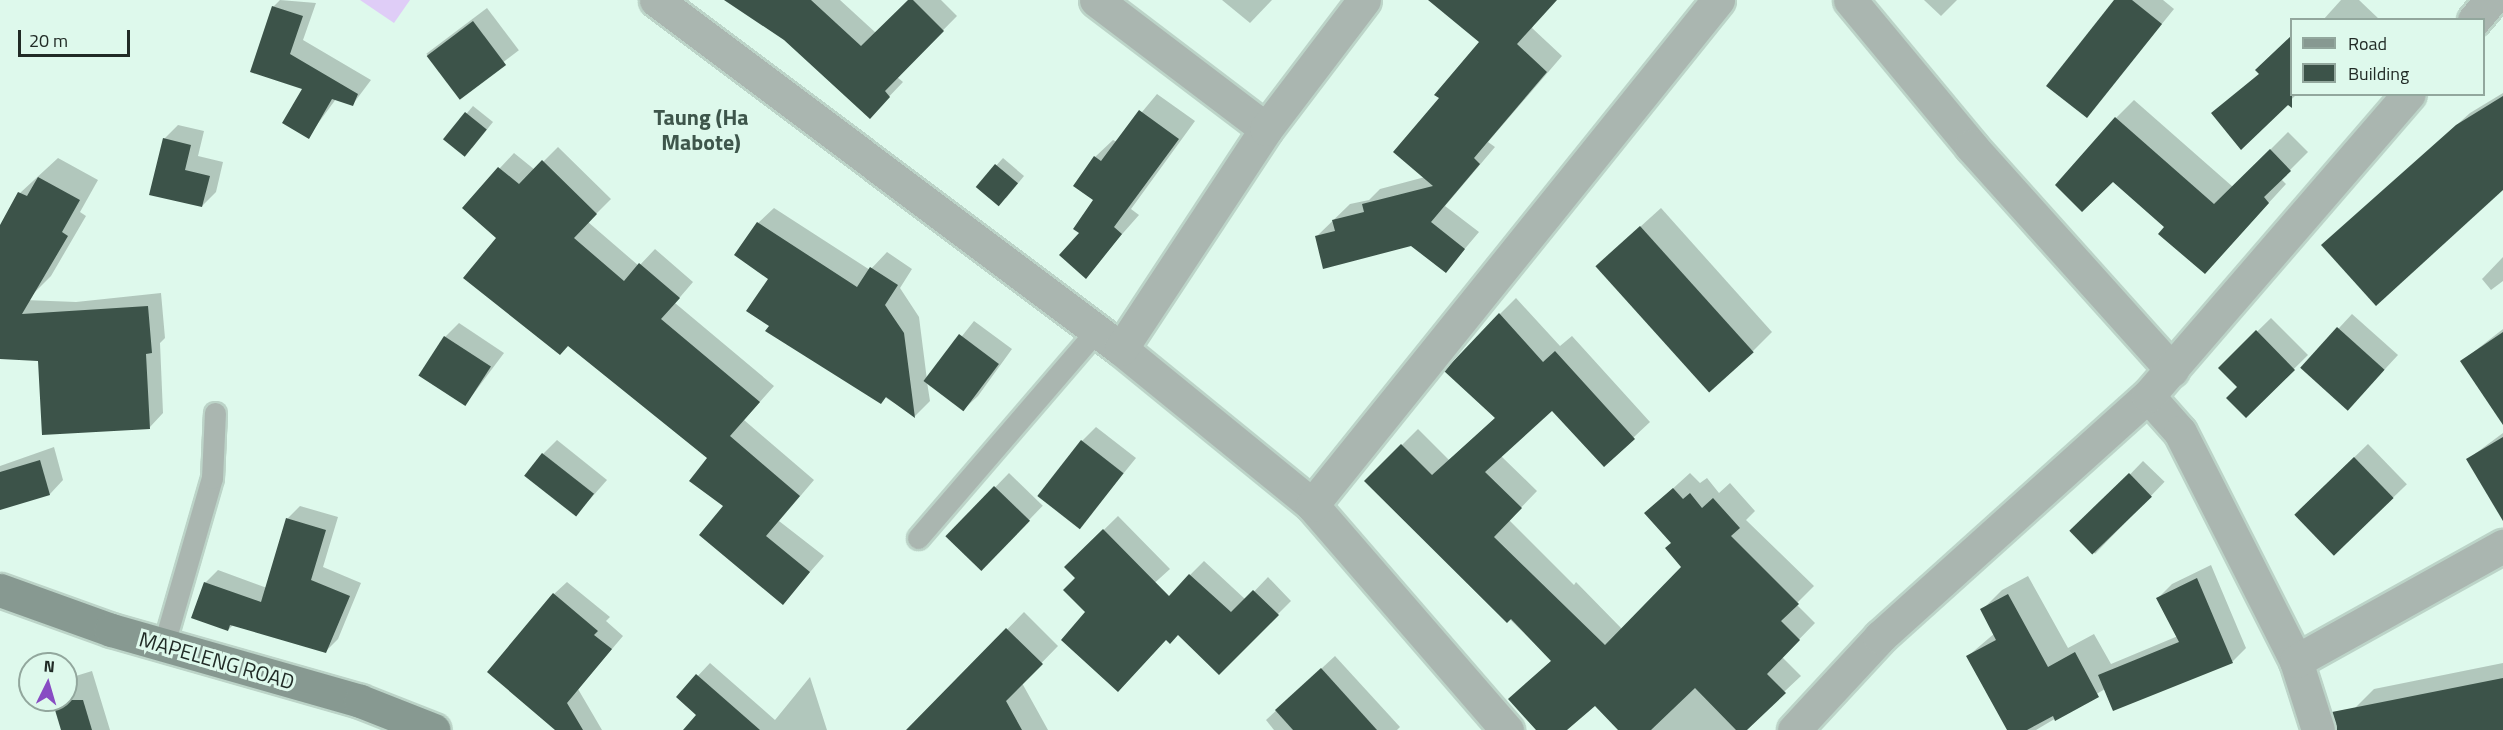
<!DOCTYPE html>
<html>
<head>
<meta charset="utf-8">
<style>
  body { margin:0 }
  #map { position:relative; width:2503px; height:730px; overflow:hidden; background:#def9ec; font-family:"Titillium Web",sans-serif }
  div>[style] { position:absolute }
  .green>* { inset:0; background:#dfcdf7 }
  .shadow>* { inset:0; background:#0003; transform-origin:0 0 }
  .building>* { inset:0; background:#3c5349; transform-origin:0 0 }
  .roads { filter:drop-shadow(2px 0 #bcd4c8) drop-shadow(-2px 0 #bcd4c8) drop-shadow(0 2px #bcd4c8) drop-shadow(0 -2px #bcd4c8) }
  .lane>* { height:21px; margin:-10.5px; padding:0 10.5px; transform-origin:10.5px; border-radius:10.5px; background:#aab6b0 }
  .street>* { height:33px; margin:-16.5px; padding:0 16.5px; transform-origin:16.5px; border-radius:16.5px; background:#aab6b0 }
  .secondary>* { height:33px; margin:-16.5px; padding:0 16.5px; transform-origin:16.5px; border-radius:16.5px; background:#879991 }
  span { translate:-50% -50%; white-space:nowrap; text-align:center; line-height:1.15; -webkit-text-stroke:6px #def9ec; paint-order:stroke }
  .street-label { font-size:21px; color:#212b26 }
  .neighbourhood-label { font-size:22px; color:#3e564b; font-weight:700 }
  .legend { position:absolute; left:2290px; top:18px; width:195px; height:78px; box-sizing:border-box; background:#def9ec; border:2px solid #92a79d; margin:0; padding:8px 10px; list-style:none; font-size:18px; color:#212b26 }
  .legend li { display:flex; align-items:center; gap:12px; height:30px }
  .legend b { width:30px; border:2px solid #92a79d }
  .north { position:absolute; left:18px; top:652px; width:60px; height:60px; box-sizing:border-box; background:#def9ec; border:2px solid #92a79d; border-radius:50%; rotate:5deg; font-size:16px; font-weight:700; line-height:24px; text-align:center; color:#212b26 }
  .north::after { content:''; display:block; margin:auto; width:21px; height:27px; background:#884cc3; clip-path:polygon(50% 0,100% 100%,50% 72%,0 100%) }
  .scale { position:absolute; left:18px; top:30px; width:112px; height:27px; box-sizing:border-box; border:3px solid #212b26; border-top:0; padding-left:8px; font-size:18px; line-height:21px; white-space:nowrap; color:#212b26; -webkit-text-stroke:4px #def9ec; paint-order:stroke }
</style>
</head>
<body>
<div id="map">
  <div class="green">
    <div style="clip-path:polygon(360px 0,410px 0,394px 23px)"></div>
  </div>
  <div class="shadow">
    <div style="clip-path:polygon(280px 0,316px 3px,303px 40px,371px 80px,353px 104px,336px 99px,308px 137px,304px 88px,252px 71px,273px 7px)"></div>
    <div style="clip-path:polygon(726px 0,840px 0,876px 33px,909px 0,941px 0,957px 16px,897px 77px,903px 82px,883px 103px)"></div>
    <div style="clip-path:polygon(1222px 0,1272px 0,1250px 23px)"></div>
    <div style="clip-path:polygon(1430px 0,1545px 0,1532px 28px,1562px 56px,1488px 142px,1495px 147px,1445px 206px,1479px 232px,1446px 271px,1411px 245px,1316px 237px,1350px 204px,1369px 200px,1380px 189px,1425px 177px,1441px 98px,1481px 42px)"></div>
    <div style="clip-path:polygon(1924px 0,1957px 0,1941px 16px)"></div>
    <div style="clip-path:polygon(2116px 0,2163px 0,2174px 9px,2087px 116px)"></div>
    <div style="clip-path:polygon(2341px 0,2359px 0,2380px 20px,2323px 20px)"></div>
    <div style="left:487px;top:8px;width:53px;height:76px;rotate:53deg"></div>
    <div style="clip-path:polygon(2260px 73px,2297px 94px,2242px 147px,2214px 113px)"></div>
    <div style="clip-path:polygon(2503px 93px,2503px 188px,2336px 233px,2470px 113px)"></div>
    <div style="clip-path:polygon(1157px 94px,1195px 121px,1131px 209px,1139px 215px,1085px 276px,1081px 233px,1096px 200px,1095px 157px,1113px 140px,1117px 142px)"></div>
    <div style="clip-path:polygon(2134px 100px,2233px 187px,2288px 132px,2308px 152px,2281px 179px,2286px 184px,2222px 254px,2166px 227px,2116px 118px)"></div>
    <div style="clip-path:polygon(473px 106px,493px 122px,472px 148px,445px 139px)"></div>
    <div style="clip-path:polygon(178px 125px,204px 131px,198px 156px,223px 162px,216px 192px,202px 206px,164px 139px)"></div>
    <div style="clip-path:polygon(558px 147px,611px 199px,588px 222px,639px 266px,655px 249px,693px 282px,675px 303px,774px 386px,744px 420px,814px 480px,779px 521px,824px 556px,783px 603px,709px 457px,498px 238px,500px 168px,514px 153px,535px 170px)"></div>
    <div style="clip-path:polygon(58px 158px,98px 180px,80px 212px,86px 216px,51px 276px,32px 295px,0 278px,0 228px,20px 193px)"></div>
    <div style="clip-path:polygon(1003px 158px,1024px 176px,1006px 198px,977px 187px)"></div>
    <div style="clip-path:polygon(774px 208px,870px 270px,887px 252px,912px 269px,900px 288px,919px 317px,927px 380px,974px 321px,1012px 349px,978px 396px,964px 409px,927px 382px,930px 401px,915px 416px,771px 326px,770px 278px,758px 223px)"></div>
    <div style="clip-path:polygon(1661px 208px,1772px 332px,1753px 351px,1597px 266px)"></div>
    <div style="clip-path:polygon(2503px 257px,2503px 281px,2491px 290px,2482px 279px)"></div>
    <div style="clip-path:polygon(161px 293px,165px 338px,160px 343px,163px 413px,150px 427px,39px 359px,0 357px,0 299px,76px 302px)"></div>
    <div style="clip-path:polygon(1516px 298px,1560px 346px,1572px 336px,1650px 422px,1604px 465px,1552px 409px,1501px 456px,1537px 491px,1509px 520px,1574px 585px,1576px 582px,1622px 629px,1683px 567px,1672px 543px,1646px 513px,1690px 473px,1700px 483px,1707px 478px,1719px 493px,1730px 483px,1755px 511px,1746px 520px,1814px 586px,1796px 604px,1815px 623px,1782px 657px,1801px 676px,1743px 730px,1620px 730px,1595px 704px,1565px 730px,1538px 730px,1510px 699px,1552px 660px,1366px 481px,1418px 429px,1449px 460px,1496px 417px,1500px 314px)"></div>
    <div style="clip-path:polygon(2352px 314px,2398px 355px,2361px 395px,2302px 368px)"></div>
    <div style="clip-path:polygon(2271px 318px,2308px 355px,2246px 416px,2239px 387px,2220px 368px)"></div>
    <div style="clip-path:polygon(459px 323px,504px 353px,465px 405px,445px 337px)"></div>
    <div style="clip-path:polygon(2503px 329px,2503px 391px,2462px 361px)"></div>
    <div style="clip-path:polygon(1096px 427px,1136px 458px,1080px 527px,1082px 441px)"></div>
    <div style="clip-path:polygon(2503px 433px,2503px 488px,2468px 459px)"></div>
    <div style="clip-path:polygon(557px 440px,607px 480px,576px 515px,543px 454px)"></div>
    <div style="left:2368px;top:444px;width:56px;height:100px;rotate:46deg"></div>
    <div style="clip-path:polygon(54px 447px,63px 480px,50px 494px,0 508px,0 466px)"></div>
    <div style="left:2143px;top:461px;width:30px;height:100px;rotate:44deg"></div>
    <div style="left:1009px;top:473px;width:47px;height:88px;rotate:44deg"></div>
    <div style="clip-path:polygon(300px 506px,338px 517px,323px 567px,361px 583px,338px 639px,326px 651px,233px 625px,228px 630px,205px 583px,218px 570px,267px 588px,287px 519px)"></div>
    <div style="clip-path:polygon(1118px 516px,1170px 569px,1149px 588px,1088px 612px,1077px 578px,1066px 567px)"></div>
    <div style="clip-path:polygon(1204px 561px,1246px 600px,1268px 577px,1291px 601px,1221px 671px,1190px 575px)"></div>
    <div style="clip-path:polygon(2211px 565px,2246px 648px,2233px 661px,2114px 709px,2105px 689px,2036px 730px,2008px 730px,1968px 656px,1995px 633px,1982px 610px,2002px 590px,2028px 576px,2068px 648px,2094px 634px,2111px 664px,2178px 636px,2158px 598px,2172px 584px)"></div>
    <div style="clip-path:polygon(567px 582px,610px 617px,606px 621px,623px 636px,578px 689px,602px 730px,558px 730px,554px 594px)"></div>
    <div style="clip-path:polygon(1024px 612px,1058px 646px,1022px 683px,1048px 730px,931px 730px,920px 719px)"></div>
    <div style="clip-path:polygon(1335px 656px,1400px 727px,1397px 730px,1274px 730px,1266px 720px)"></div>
    <div style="clip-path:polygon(710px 663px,775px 720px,810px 677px,827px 730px,685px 730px,698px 715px,678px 697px)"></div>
    <div style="clip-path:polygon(2503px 663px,2503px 730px,2359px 730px,2355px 708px,2374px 689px)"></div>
    <div style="clip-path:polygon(92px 671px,110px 730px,63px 730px,54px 700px,66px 700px,66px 679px)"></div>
  </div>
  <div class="building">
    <div style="clip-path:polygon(724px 0,811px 0,861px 46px,908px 0,913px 0,944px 31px,885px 91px,890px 97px,870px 119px,784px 40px)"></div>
    <div style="clip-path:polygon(1428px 0,1557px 0,1517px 44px,1547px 72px,1474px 158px,1480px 164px,1431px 222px,1465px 249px,1446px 273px,1411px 246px,1323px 269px,1315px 236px,1335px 231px,1332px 220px,1364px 212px,1362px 204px,1433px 186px,1393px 152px,1439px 98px,1434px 95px,1479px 42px)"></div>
    <div style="clip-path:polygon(2114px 0,2132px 0,2162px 24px,2087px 118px,2046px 86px)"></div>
    <div style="clip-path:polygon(272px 6px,303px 16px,290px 54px,358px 94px,353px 106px,332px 99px,309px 139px,282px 123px,302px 89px,250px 72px)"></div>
    <div style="left:473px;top:21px;width:55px;height:58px;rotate:53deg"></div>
    <div style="clip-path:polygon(2292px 35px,2292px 108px,2288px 105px,2241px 150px,2211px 113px,2259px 74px,2255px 70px)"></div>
    <div style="clip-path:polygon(2503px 96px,2503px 190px,2376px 306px,2321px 245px,2456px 125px)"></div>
    <div style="clip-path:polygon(1139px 110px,1179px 139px,1114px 227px,1122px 234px,1086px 279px,1059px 255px,1079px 233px,1073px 229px,1093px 200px,1073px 186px,1094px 156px,1101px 161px)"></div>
    <div style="left:465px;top:112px;width:28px;height:35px;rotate:39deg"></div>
    <div style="clip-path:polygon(2115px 117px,2214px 204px,2270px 149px,2291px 171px,2264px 197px,2269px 203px,2205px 274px,2158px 234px,2164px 227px,2113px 182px,2082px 212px,2055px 185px)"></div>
    <div style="clip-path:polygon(163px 138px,191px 145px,185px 170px,210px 176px,202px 207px,149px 195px)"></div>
    <div style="clip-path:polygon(542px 160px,597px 214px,574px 238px,624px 281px,639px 263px,680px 298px,661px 319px,760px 402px,730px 436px,800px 496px,766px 536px,810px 572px,783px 605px,699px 535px,723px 506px,689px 481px,707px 458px,568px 346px,560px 355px,463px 278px,496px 238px,462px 208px,498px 167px,519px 184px)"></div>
    <div style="left:995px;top:164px;width:30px;height:30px;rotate:40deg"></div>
    <div style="clip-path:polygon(38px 177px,80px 200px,62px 232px,68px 236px,22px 314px,148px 306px,152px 353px,146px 354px,150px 429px,42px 435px,38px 361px,0 359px,0 225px,18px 192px,27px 196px)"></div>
    <div style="clip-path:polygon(757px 222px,857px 287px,870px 267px,898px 285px,885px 305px,904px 333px,915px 418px,886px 397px,881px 404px,765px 331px,769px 326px,746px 311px,768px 279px,734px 255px)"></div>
    <div style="left:1640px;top:226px;width:170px;height:60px;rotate:48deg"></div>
    <div style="clip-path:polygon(1499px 313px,1543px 362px,1555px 351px,1635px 439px,1604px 467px,1552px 411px,1485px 472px,1522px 508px,1494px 537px,1605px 645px,1681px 567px,1665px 548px,1671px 543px,1644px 513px,1673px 488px,1683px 499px,1690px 493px,1702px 508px,1713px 498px,1740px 528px,1731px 536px,1799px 604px,1781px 621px,1800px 640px,1767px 674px,1786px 693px,1747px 730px,1736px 730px,1695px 688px,1651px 730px,1618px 730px,1595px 706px,1567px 730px,1536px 730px,1508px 699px,1551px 661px,1511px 619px,1507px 623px,1364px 481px,1401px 444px,1432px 475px,1495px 418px,1444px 371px)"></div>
    <div style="left:2337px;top:327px;width:64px;height:55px;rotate:42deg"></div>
    <div style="clip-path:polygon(2256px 330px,2295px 370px,2246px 418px,2226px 398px,2237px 387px,2218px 368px)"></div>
    <div style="clip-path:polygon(2503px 332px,2503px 425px,2460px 361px)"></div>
    <div style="left:959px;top:334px;width:50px;height:59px;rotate:37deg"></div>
    <div style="left:444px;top:336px;width:56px;height:47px;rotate:33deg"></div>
    <div style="clip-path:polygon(2503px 437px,2503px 521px,2466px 459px)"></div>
    <div style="left:1081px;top:440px;width:54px;height:71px;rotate:38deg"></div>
    <div style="left:542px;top:453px;width:66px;height:29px;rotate:38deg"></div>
    <div style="left:2354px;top:457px;width:57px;height:83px;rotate:46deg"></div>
    <div style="clip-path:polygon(40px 460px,50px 495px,0 510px,0 472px)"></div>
    <div style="left:2129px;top:473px;width:33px;height:83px;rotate:46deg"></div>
    <div style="left:994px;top:486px;width:50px;height:70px;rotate:44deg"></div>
    <div style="clip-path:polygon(286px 518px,326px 530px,311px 580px,350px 596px,326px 653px,230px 625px,228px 631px,191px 618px,204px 582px,261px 602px)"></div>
    <div style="clip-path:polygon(1103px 529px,1169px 596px,1189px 574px,1231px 612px,1253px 590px,1279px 615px,1219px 675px,1178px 635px,1170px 644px,1166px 640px,1118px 692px,1061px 640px,1085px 612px,1063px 590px,1075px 578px,1064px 567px)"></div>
    <div style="clip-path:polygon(2197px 578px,2233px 663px,2113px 711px,2098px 675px,2179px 642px,2156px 598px)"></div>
    <div style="clip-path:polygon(553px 593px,598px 631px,594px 635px,612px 649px,567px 703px,583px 730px,555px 730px,487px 672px)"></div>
    <div style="clip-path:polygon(2008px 594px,2048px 667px,2075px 652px,2099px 697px,2055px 721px,2053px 716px,2027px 730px,2007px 730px,1966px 656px,1996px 640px,1980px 609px)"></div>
    <div style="clip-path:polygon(1006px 628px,1043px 664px,1006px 701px,1022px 730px,906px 730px)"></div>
    <div style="clip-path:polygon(1321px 668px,1377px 730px,1293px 730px,1275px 710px)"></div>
    <div style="clip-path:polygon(696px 674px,760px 730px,683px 730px,696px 715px,676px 697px)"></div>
    <div style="clip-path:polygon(2503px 678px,2503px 730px,2336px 730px,2332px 712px)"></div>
    <div style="clip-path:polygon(52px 700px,83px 700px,92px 730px,61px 730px)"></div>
  </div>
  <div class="roads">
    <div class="lane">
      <div style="left:918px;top:538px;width:273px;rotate:-49.3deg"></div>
      <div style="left:164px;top:644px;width:173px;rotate:-73.9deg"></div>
      <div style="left:212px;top:478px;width:65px;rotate:-87.4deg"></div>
    </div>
    <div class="street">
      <div style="left:656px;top:0;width:581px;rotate:36.89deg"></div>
      <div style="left:1121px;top:349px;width:247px;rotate:39.2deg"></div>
      <div style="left:1312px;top:505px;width:298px;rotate:49.1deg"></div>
      <div style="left:1096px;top:0;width:213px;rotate:37.2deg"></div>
      <div style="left:1850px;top:0;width:190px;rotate:50.3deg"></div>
      <div style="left:1971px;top:146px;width:301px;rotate:48.1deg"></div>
      <div style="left:2474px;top:20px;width:26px;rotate:-50deg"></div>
      <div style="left:1121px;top:349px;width:263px;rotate:-56.6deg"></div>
      <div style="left:1266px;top:129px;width:162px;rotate:-52.8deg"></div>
      <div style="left:2148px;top:396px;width:48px;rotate:48.4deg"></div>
      <div style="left:2180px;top:432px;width:257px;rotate:63.1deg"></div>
      <div style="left:2296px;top:661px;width:72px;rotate:72.3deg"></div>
      <div style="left:1312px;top:505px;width:648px;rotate:-51.2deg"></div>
      <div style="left:2296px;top:661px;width:237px;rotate:-29.1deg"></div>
      <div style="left:1794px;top:730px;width:127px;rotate:-47.2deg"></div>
      <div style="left:1880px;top:637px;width:360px;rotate:-42deg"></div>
      <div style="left:2148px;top:396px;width:399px;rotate:-49.2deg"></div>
    </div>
    <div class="secondary">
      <div style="left:0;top:590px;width:118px;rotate:19.8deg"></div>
      <div style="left:111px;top:630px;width:259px;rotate:15.9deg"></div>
      <div style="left:360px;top:701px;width:79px;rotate:21.4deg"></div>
    </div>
  </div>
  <div class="street-label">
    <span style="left:217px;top:660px;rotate:16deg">MAPELENG ROAD</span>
  </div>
  <div class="neighbourhood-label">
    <span style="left:701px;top:130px">Taung (Ha<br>Mabote)</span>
  </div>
  <ul class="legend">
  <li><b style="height:8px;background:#879991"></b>Road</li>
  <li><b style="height:16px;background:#3c5349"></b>Building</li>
  </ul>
  <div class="north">N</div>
  <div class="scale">20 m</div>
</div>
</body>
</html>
